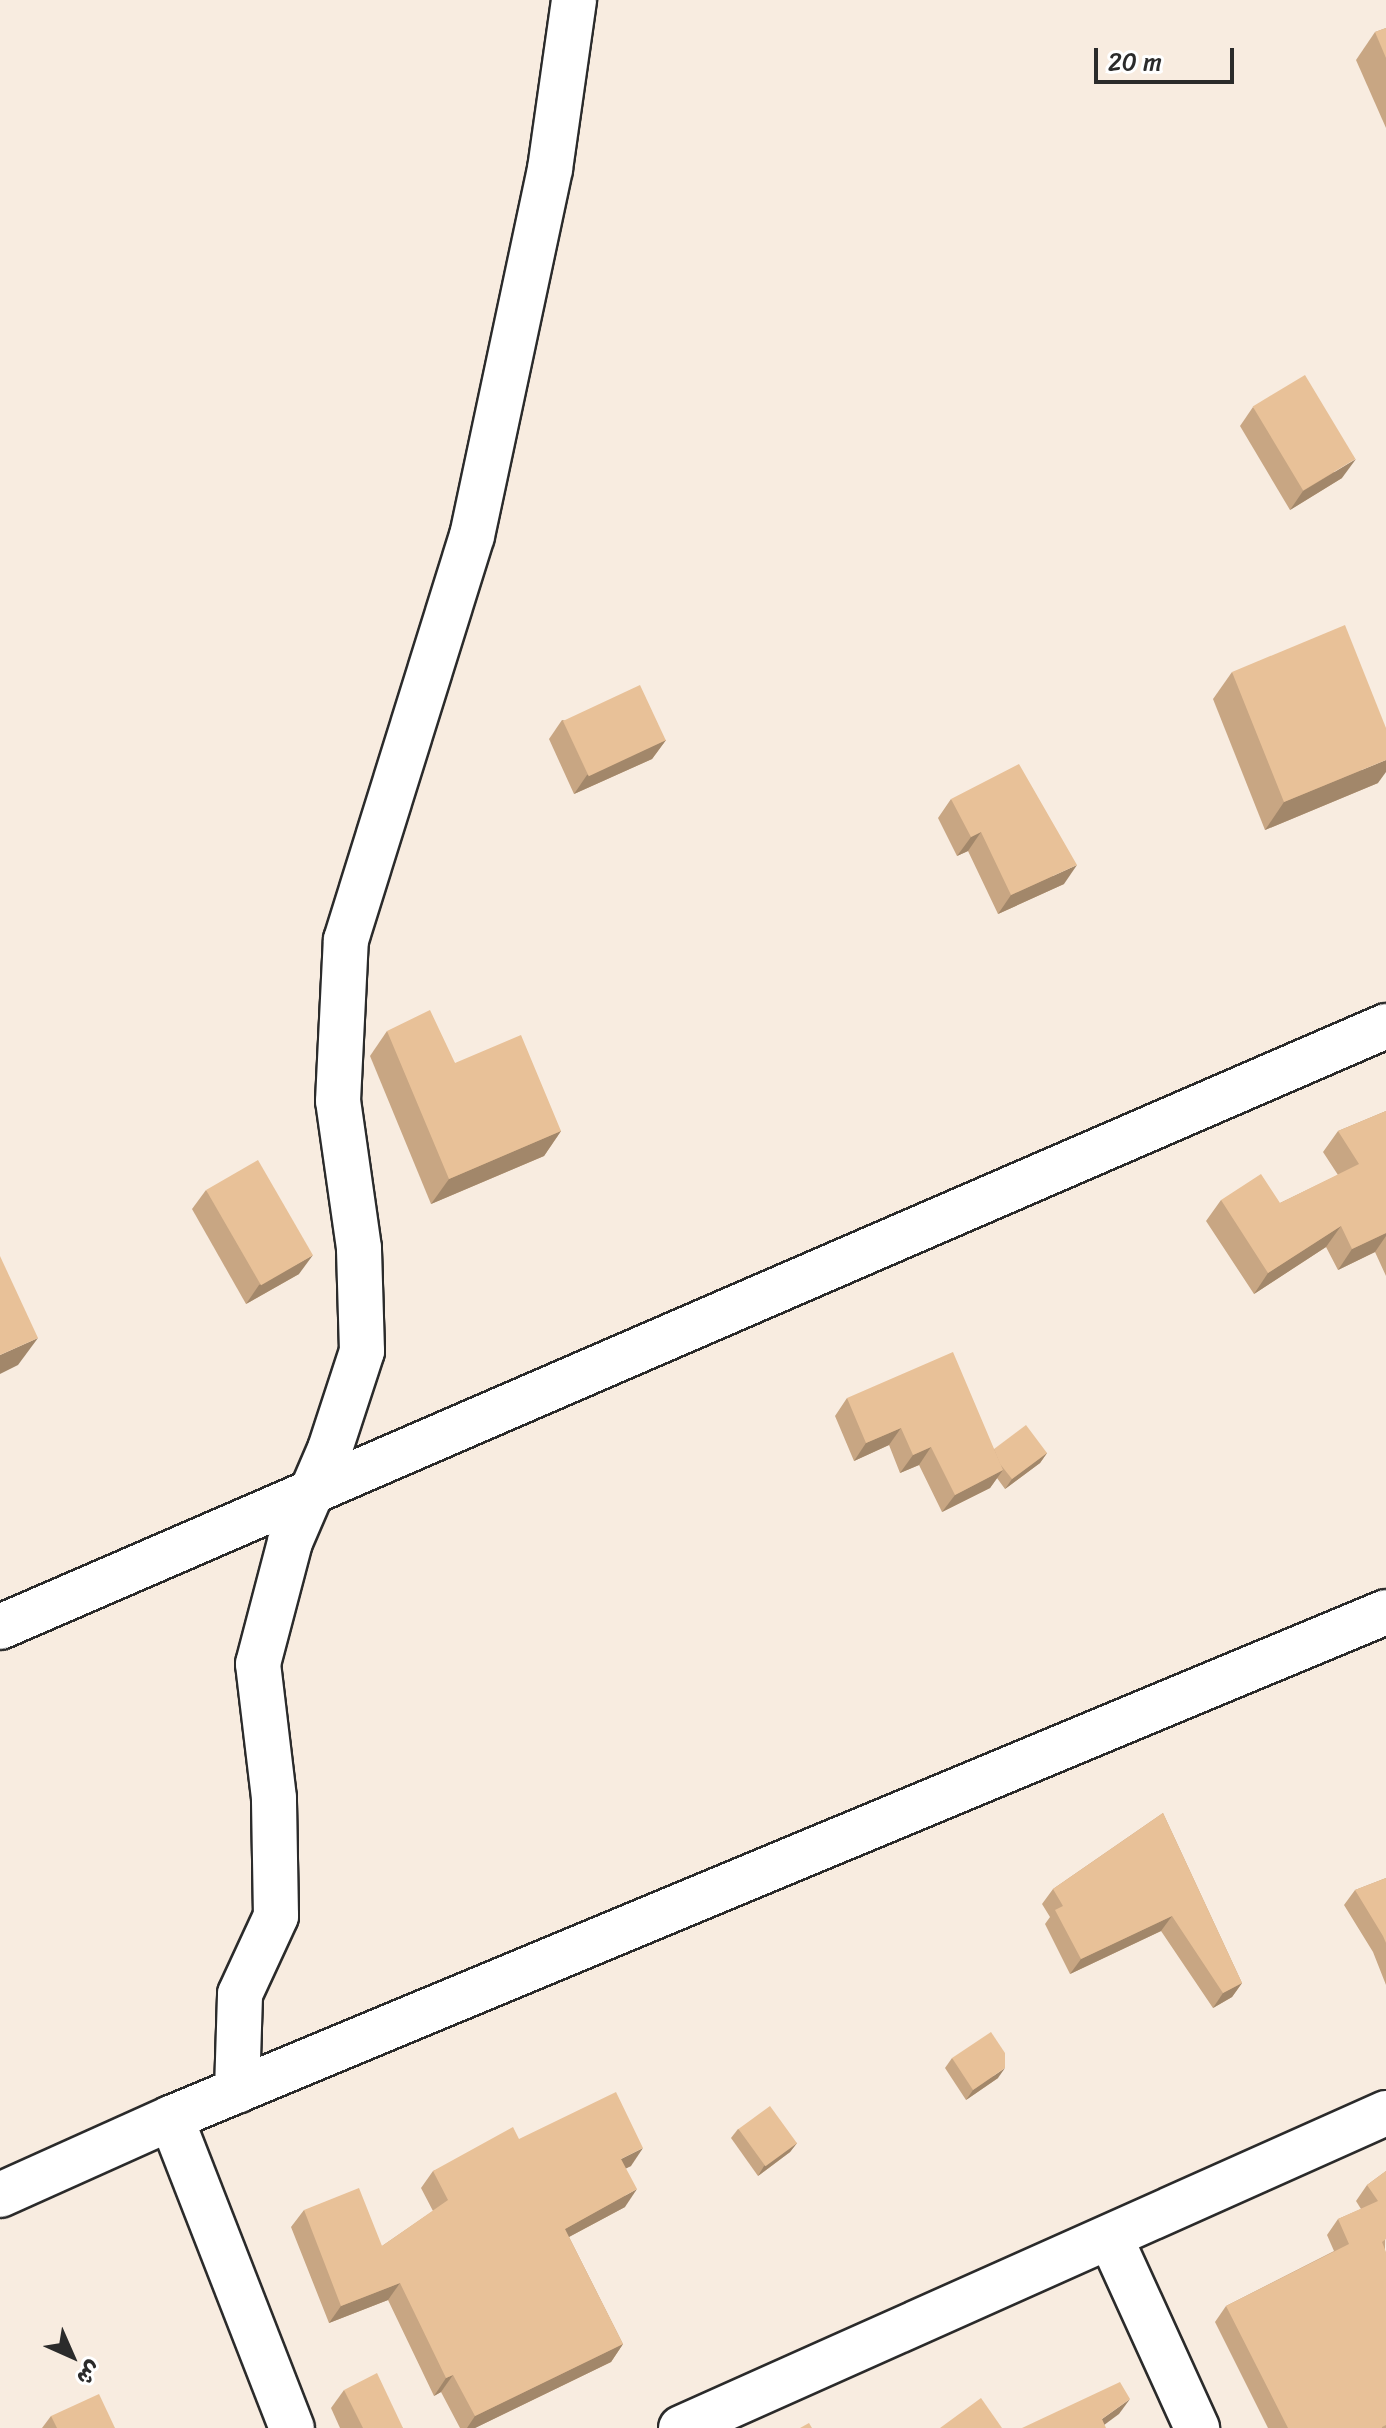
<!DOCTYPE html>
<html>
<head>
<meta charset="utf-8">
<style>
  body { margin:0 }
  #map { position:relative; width:1386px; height:2428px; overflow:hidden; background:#f8ece0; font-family:Sriracha,"Playpen Sans Arabic",sans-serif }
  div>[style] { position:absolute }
  .roads { filter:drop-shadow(2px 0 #2b2b2b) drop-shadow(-2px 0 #2b2b2b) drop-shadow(0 2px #2b2b2b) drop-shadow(0 -2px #2b2b2b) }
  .minor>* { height:44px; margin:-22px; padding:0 22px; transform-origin:22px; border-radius:22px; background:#fff }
  .wall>* { inset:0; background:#c8a683 }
  .shaded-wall>* { inset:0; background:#a2876a }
  .building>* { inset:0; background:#e8c198; transform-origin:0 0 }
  span { translate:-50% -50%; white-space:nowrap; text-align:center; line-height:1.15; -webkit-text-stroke:8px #fff; paint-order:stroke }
  .north { position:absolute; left:32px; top:2316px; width:80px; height:80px; -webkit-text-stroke:6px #fff; paint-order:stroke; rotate:135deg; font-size:22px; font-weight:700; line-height:32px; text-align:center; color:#2b2b2b }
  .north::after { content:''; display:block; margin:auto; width:28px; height:36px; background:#2b2b2b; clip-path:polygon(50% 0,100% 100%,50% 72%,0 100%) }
  .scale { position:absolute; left:1094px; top:48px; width:140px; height:36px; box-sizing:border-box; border:4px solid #2b2b2b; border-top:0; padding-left:10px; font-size:24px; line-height:28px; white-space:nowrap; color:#2b2b2b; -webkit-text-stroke:6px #fff; paint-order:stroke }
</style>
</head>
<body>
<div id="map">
  <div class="roads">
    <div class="minor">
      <div style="left:0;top:1627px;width:1511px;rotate:-23.44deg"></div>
      <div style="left:237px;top:2091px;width:97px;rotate:-88.2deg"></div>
      <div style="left:240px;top:1994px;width:86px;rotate:-65.2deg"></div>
      <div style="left:276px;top:1916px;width:118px;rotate:-91deg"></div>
      <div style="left:274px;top:1798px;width:135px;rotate:-96.8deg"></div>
      <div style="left:258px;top:1664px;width:126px;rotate:-75.3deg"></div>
      <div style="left:290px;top:1542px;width:101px;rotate:-66.7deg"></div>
      <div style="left:330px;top:1449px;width:103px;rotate:-71.9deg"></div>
      <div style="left:362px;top:1351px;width:103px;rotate:-91.7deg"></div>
      <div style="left:359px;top:1248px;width:148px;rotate:-98.1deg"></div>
      <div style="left:338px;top:1101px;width:161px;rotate:-87.2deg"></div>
      <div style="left:346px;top:940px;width:423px;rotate:-72.7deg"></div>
      <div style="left:472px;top:536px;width:375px;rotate:-78deg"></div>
      <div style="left:550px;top:169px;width:171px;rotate:-81.9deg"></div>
      <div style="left:171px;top:2118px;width:333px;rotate:68.7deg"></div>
      <div style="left:0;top:2195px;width:188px;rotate:-24.2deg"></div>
      <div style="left:171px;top:2118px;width:1316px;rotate:-22.61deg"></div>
      <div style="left:1111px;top:2239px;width:208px;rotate:65.5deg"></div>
      <div style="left:681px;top:2428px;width:772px;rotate:-24.08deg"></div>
    </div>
  </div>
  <div class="wall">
    <div style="clip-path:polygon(1386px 28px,1386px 128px,1356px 60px,1375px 32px)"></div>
    <div style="clip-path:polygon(1253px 407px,1342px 478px,1290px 510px,1240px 426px)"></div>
    <div style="clip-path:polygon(1232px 672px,1378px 783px,1265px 830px,1213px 699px)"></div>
    <div style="clip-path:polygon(562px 720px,666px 740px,652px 759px,574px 794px,549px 739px)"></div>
    <div style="clip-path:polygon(951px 799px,1064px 884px,998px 914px,968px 851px,957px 856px,938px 818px)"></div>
    <div style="clip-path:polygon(387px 1031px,455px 1063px,561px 1131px,544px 1156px,431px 1204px,370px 1056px)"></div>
    <div style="clip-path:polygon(1386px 1111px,1386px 1276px,1375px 1252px,1338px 1270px,1326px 1247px,1254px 1294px,1206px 1221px,1221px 1200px,1280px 1203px,1338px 1175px,1323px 1152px,1338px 1131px)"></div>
    <div style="clip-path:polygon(206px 1190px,299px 1274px,246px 1304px,192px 1209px)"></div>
    <div style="clip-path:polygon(847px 1398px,994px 1449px,1047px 1453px,1040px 1463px,1005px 1489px,997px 1478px,990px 1488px,942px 1512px,919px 1465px,900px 1473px,889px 1445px,854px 1461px,835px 1416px)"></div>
    <div style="clip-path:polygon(1163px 1813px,1242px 1983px,1232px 1997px,1213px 2008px,1161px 1931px,1070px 1974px,1045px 1924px,1050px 1917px,1042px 1904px,1053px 1889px)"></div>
    <div style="clip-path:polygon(1386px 1878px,1386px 1985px,1373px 1952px,1344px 1905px,1355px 1890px)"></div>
    <div style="clip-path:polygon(952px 2058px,998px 2078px,966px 2100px,945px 2068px)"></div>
    <div style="clip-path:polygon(738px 2129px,797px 2143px,790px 2152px,758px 2176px,731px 2138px)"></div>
    <div style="clip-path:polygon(519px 2139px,631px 2166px,626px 2168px,625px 2207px,569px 2237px,623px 2344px,611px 2362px,475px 2428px,460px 2428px,441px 2392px,434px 2396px,388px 2300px,329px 2323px,291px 2227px,304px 2210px,382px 2246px,433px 2211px,421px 2188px,433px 2171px)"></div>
    <div style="clip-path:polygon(1386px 2171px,1385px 2248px,1386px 2428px,1268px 2428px,1215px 2322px,1226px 2306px,1334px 2251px,1327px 2235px,1338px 2219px,1361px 2209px,1356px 2201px,1367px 2185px)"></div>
    <div style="clip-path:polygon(344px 2390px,403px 2428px,340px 2428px,331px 2408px)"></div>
    <div style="clip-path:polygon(51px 2416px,115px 2428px,42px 2428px)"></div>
  </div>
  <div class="shaded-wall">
    <div style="clip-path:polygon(1356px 459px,1342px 478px,1290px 510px,1303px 491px)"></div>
    <div style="clip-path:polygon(666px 740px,652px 759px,574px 794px,587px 775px)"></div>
    <div style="clip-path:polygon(1386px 760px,1386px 772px,1378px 783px,1265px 830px,1284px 802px)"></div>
    <div style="clip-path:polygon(981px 832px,968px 851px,957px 856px,971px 837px)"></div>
    <div style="clip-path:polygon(1077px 865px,1064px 884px,998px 914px,1011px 895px)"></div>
    <div style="clip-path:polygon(561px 1131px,544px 1156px,431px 1204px,449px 1179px)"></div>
    <div style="clip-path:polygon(1341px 1226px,1326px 1247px,1254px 1294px,1268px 1273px)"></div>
    <div style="clip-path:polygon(1386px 1233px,1386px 1236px,1375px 1252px,1338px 1270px,1352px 1249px)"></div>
    <div style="clip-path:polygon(313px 1255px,299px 1274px,246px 1304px,259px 1285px)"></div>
    <div style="clip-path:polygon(38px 1338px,18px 1365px,0 1374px,0 1355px)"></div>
    <div style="clip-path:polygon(901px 1428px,889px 1445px,854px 1461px,866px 1443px)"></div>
    <div style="clip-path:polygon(931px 1447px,919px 1465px,900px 1473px,913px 1455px)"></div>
    <div style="clip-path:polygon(1047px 1453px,1040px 1463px,1005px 1489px,1012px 1479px)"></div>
    <div style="clip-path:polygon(1003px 1470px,990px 1488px,942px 1512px,955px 1495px)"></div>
    <div style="clip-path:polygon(1172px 1916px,1161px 1931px,1070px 1974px,1081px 1959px)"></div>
    <div style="clip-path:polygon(1242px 1983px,1232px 1997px,1213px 2008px,1223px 1993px)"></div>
    <div style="clip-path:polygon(1005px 2068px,998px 2078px,966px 2100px,973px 2090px)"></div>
    <div style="clip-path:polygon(797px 2143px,790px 2152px,758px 2176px,764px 2166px)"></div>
    <div style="clip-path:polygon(643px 2148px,631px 2166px,609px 2177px,621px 2159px)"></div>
    <div style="clip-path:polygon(637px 2189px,625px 2207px,552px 2246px,565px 2229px)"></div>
    <div style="clip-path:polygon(400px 2283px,388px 2300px,329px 2323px,341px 2306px)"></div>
    <div style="clip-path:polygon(623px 2344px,611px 2362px,475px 2428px,467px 2428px,475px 2416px)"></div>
    <div style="clip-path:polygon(453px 2375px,441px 2392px,434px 2396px,446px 2378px)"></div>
    <div style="clip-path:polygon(1130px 2399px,1119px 2414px,1100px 2428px,1102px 2419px)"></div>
  </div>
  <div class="building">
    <div style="clip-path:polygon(1386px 28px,1386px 58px,1375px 32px)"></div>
    <div style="left:1305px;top:375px;width:98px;height:61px;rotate:59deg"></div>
    <div style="clip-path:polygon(1345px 625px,1386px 728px,1386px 760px,1284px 802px,1232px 672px)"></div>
    <div style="left:640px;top:685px;width:61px;height:85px;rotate:65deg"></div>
    <div style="clip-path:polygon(1019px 764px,1077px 865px,1011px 895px,981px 832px,971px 837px,951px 799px)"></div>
    <div style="clip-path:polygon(430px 1010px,455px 1063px,521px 1035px,561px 1131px,449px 1179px,387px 1031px)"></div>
    <div style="clip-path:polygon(1386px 1111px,1386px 1233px,1352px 1249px,1341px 1226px,1268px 1273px,1221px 1200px,1261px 1174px,1280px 1203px,1359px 1164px,1338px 1131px)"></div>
    <div style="left:258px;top:1160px;width:110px;height:60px;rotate:60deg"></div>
    <div style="clip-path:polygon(0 1256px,38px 1338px,0 1355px)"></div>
    <div style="clip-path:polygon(953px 1352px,1003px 1470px,955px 1495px,931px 1447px,913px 1455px,901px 1428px,866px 1443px,847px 1398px)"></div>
    <div style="clip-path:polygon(1026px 1425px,1047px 1453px,1012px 1479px,1000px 1464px,994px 1449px)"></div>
    <div style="clip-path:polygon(1163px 1813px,1242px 1983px,1223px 1993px,1172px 1916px,1081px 1959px,1055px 1910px,1063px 1906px,1053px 1889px)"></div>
    <div style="clip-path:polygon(1386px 1878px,1386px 1943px,1383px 1936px,1355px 1890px)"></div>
    <div style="clip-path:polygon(991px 2032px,1005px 2053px,1005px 2068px,973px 2090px,952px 2058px)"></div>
    <div style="clip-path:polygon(616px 2092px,643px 2148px,621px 2159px,637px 2189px,565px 2229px,623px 2344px,475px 2416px,453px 2375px,446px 2378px,400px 2283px,341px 2306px,304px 2210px,359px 2188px,382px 2246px,448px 2200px,433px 2171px,513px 2127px,519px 2139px)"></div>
    <div style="left:770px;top:2106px;width:46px;height:39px;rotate:54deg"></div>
    <div style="clip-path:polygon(1386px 2171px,1386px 2239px,1382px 2242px,1386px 2252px,1386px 2425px,1382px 2427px,1382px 2428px,1288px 2428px,1226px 2306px,1349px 2244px,1338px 2219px,1378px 2201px,1367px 2185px)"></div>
    <div style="clip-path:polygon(377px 2373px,403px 2428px,363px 2428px,344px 2390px)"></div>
    <div style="clip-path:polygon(1120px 2382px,1130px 2399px,1102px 2419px,1106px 2428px,1022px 2428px)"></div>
    <div style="clip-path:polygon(99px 2394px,115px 2428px,57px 2428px,51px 2416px)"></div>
    <div style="clip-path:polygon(981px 2398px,1002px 2428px,940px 2428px)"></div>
    <div style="clip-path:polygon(809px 2423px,812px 2428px,800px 2428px)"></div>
  </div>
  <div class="north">ش</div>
  <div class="scale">20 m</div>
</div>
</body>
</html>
